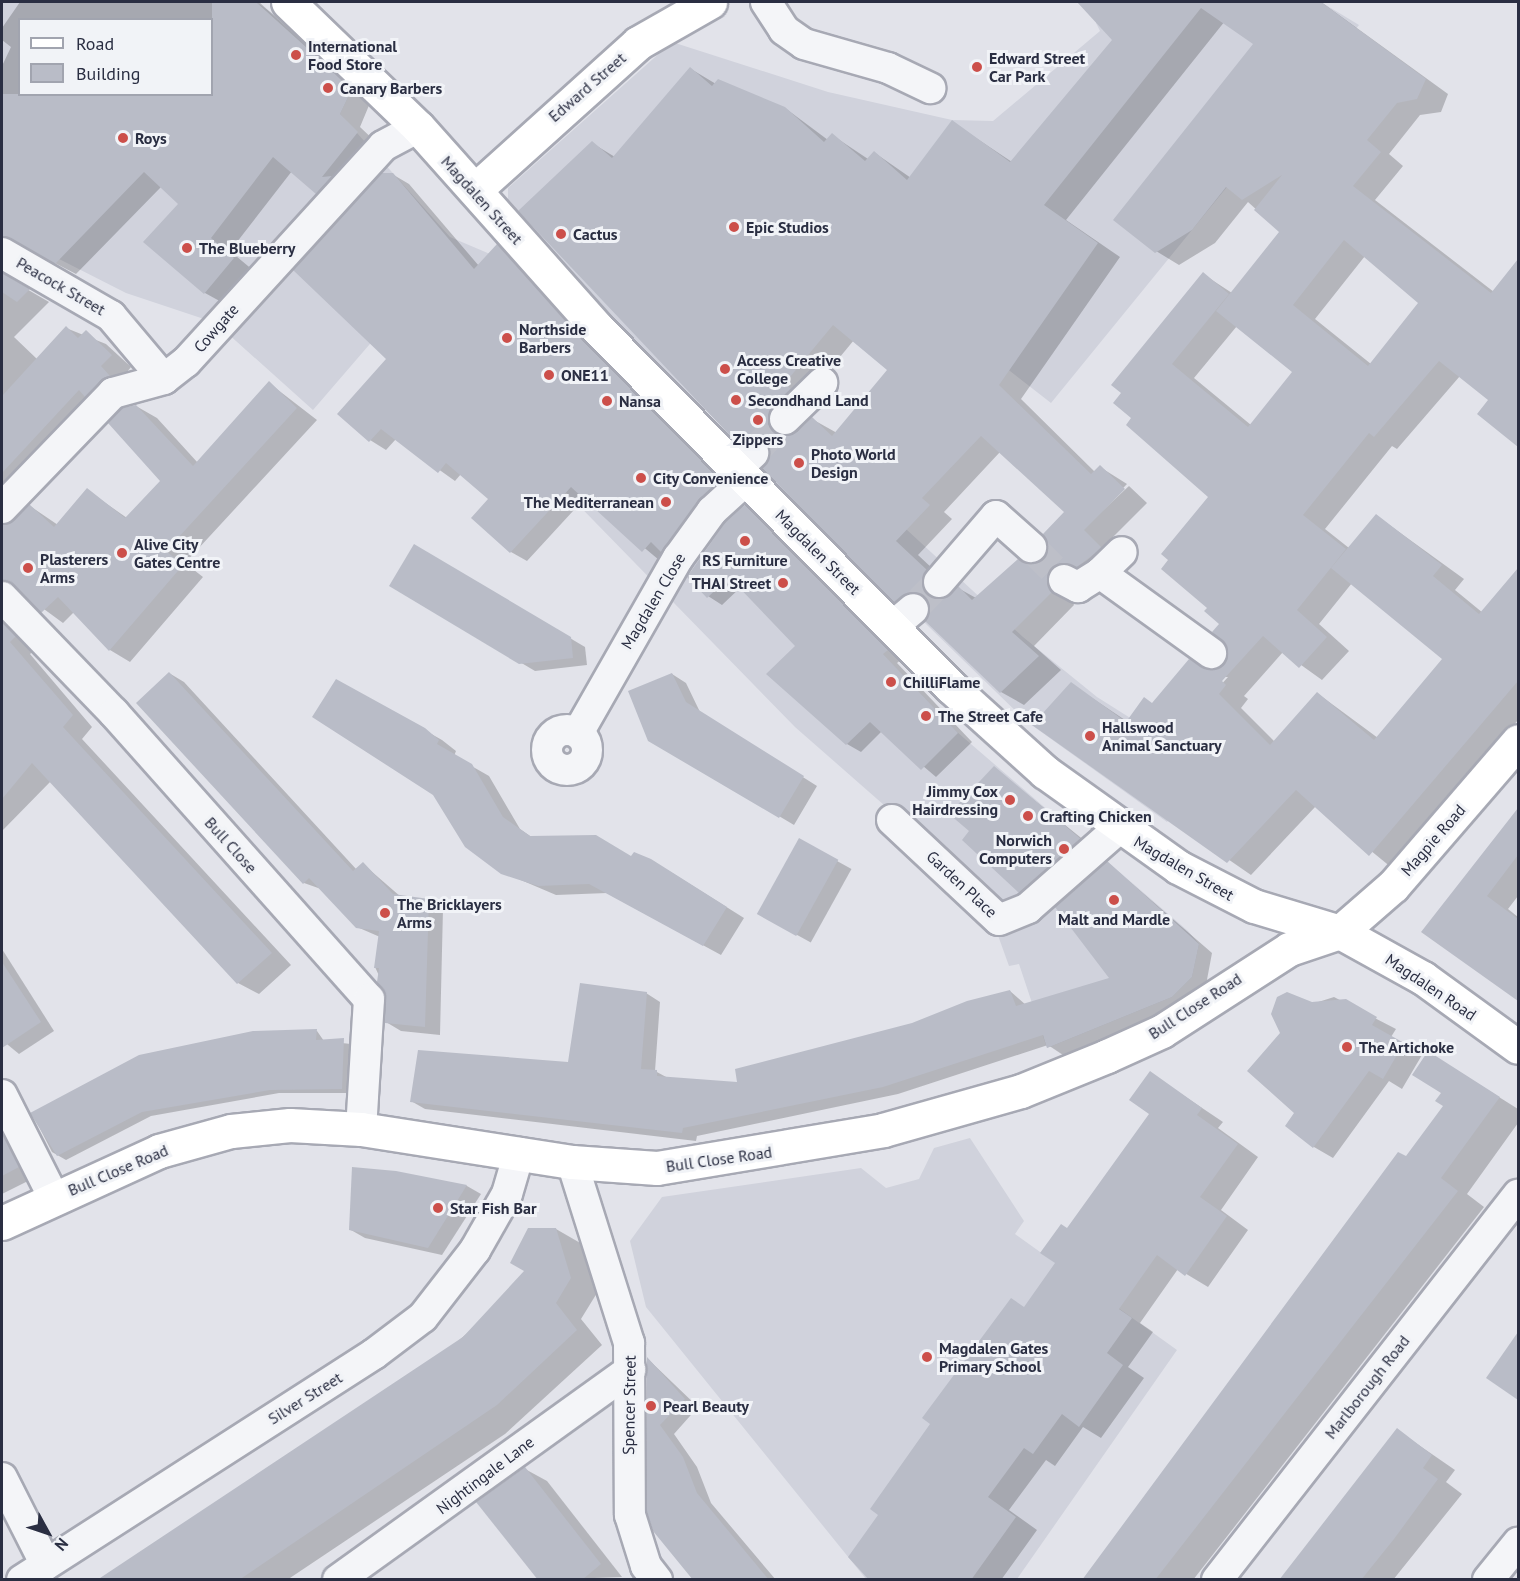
<!DOCTYPE html>
<html>
<head>
<meta charset="utf-8">
<style>
	body { margin:0 }
	#map { position:relative; width:1520px; height:1581px; overflow:hidden; background:#e2e3ea; font-family:"PT Sans",sans-serif }
	div>[style] { position:absolute }
	[style*='--x'] { left:calc(var(--x)*1px); top:calc(var(--y)*1px); width:calc(var(--w)*1px); rotate:calc(var(--a)*1deg) }
	.built>* { inset:0; background:#d0d2dc }
	.shadow>* { inset:0; background:#0003; transform-origin:0 0 }
	.building>* { inset:0; background:#b9bcc7; transform-origin:0 0 }
	.street-tunnel>* { height:30px; margin-top:-15px; transform-origin:0; background:repeating-linear-gradient(90deg,#bdbfc8 0 30px,transparent 0 45px) }
	.roads { filter:drop-shadow(2px 0 #a7a9b4) drop-shadow(-2px 0 #a7a9b4) drop-shadow(0 2px #a7a9b4) drop-shadow(0 -2px #a7a9b4) }
	.street>* { height:30px; margin:-15px; padding:0 15px; transform-origin:15px; border-radius:15px; background:#f4f5f8 }
	.street>.ring { margin:-15px; padding:0; box-sizing:content-box; background:none; border:30px solid #f4f5f8; border-radius:50% }
	.secondary>* { height:33px; margin:-16.5px; padding:0 16.5px; transform-origin:16.5px; border-radius:16.5px; background:#fff }
	.primary>* { height:33px; margin:-16.5px; padding:0 16.5px; transform-origin:16.5px; border-radius:16.5px; background:#fff }
	.dots>* { width:16px; height:16px; translate:-50% -50%; box-sizing:border-box; border:3px solid #f1f3f7; border-radius:50% }
	span { translate:-50% -50%; white-space:nowrap; text-align:center; line-height:1.15; -webkit-text-stroke:6px #f1f3f7; paint-order:stroke }
	.poi-label { font-size:16px; color:#2a2e42; font-weight:700 }
	.left { translate:0 -50%; text-align:left }
	.right { translate:-100% -50%; text-align:right }
	.street-label { font-size:16px; color:#2a2e42 }
	.frame { position:absolute; inset:0; border:3px solid #2a2e42; pointer-events:none }
	.legend { position:absolute; left:18px; top:18px; width:195px; height:78px; box-sizing:border-box; background:#f1f3f7; border:2px solid #a1a4af; margin:0; padding:8px 10px; list-style:none; font-size:18px; color:#2a2e42 }
	.legend li { display:flex; align-items:center; gap:12px; height:30px }
	.legend b { width:30px; border:2px solid #a1a4af }
	.north { position:absolute; left:18px; top:1503px; width:60px; height:60px; -webkit-text-stroke:4px #f1f3f7; paint-order:stroke; rotate:130deg; font-size:16px; font-weight:700; line-height:24px; text-align:center; color:#2a2e42 }
	.north::after { content:''; display:block; margin:auto; width:21px; height:27px; background:#2a2e42; clip-path:polygon(50% 0,100% 100%,50% 72%,0 100%) }
</style>
</head>
<body>
<div id="map">
	<div class="built">
		<i style="clip-path:polygon(evenodd,2px 2px,256px 2px,275px 15px,348px 83px,351px 91px,340px 114px,450px 237px,490px 254px,632px 391px,957px 732px,1188px 931px,1199px 944px,1192px 977px,1172px 997px,1047px 1048px,1019px 964px,1009px 966px,982px 891px,795px 727px,394px 316px,313px 410px,216px 323px,126px 293px,2px 230px,2px 2px,20px 20px,212px 20px,212px 94px,20px 94px,20px 20px)"></i>
		<i style="clip-path:polygon(1111px 2px,1321px 2px,1359px 25px,1051px 403px,852px 248px,737px 373px,1023px 637px,1097px 697px,1208px 767px,1167px 822px,1026px 721px,562px 271px,508px 207px,508px 188px,672px 42px,828px 92px,952px 120px,993px 121px,1100px 31px,1096px 23px)"></i>
		<i style="clip-path:polygon(970px 1138px,1024px 1221px,1015px 1234px,1177px 1350px,1017px 1579px,866px 1579px,646px 1307px,630px 1241px,662px 1197px,861px 1168px,886px 1188px,919px 1179px,934px 1148px)"></i>
	</div>
	<div class="shadow">
		<i style="clip-path:polygon(evenodd,20px 2px,259px 2px,370px 103px,360px 127px,378px 144px,337px 205px,292px 171px,230px 251px,254px 271px,225px 304px,205px 293px,180px 204px,161px 187px,76px 274px,24px 247px,13px 250px,5px 265px,13px 281px,49px 302px,14px 337px,37px 359px,66px 328px,106px 344px,131px 367px,9px 523px,30px 506px,58px 525px,87px 490px,127px 518px,162px 481px,136px 406px,157px 418px,198px 463px,269px 383px,317px 420px,185px 563px,203px 577px,130px 662px,110px 650px,74px 612px,63px 623px,22px 593px,11px 595px,36px 649px,30px 654px,92px 727px,82px 739px,291px 965px,259px 994px,238px 983px,51px 781px,2px 831px,2px 66px,11px 47px,2px 40px,2px 28px,20px 2px,20px 20px,212px 20px,212px 94px,20px 94px,20px 20px)"></i>
		<i style="clip-path:polygon(evenodd,1079px 2px,1321px 2px,1448px 94px,1441px 112px,1420px 115px,1389px 154px,1403px 166px,1375px 200px,1494px 292px,1506px 277px,1518px 284px,1518px 399px,1498px 382px,1460px 376px,1397px 449px,1392px 446px,1325px 529px,1349px 548px,1377px 516px,1464px 579px,1455px 590px,1483px 613px,1518px 570px,1518px 720px,1392px 868px,1316px 806px,1251px 875px,1034px 725px,1071px 684px,1128px 722px,1230px 656px,1221px 624px,1209px 608px,1211px 497px,1128px 425px,1203px 274px,1232px 293px,1281px 232px,1248px 202px,1215px 243px,1179px 265px,1156px 251px,1255px 44px,1225px 21px,1066px 220px,1120px 257px,1021px 399px,1095px 472px,1100px 467px,1127px 484px,1084px 528px,1129px 486px,1147px 503px,1106px 544px,1123px 561px,1069px 594px,1074px 605px,1034px 646px,1061px 670px,1024px 705px,1001px 692px,932px 606px,918px 615px,895px 601px,769px 451px,762px 456px,739px 443px,592px 143px,615px 157px,691px 69px,716px 84px,785px 108px,828px 140px,832px 135px,868px 159px,875px 153px,911px 178px,952px 122px,1012px 162px,1114px 40px,1079px 2px,1365px 256px,1420px 303px,1371px 364px,1315px 319px,1365px 256px,1079px 2px,1237px 326px,1294px 372px,1251px 425px,1194px 378px,1237px 326px,1079px 2px,854px 340px,889px 369px,837px 433px,812px 419px,792px 435px,807px 397px,854px 340px,1079px 2px,1000px 452px,1066px 512px,1045px 560px,976px 598px,958px 588px,944px 593px,949px 584px,918px 555px,952px 519px,944px 512px,1000px 452px,1079px 2px,1352px 583px,1444px 659px,1378px 738px,1317px 693px,1275px 742px,1241px 708px,1248px 699px,1244px 696px,1283px 652px,1322px 680px,1349px 651px,1319px 624px,1352px 583px,1079px 2px,1224px 677px,1228px 677px,1218px 688px,1224px 677px)"></i>
		<i style="clip-path:polygon(392px 174px,409px 184px,479px 266px,497px 246px,513px 255px,736px 490px,659px 560px,585px 498px,527px 561px,511px 552px,490px 498px,461px 474px,455px 481px,396px 439px,386px 450px,370px 440px,388px 359px)"></i>
		<i style="clip-path:polygon(745px 506px,902px 659px,897px 663px,972px 742px,936px 777px,882px 731px,861px 752px,847px 744px,768px 674px,797px 646px,741px 587px,722px 605px,708px 596px)"></i>
		<i style="clip-path:polygon(415px 546px,585px 647px,587px 665px,535px 671px,391px 585px)"></i>
		<i style="clip-path:polygon(169px 673px,184px 682px,357px 870px,363px 864px,401px 897px,443px 909px,440px 1035px,401px 1031px,386px 1022px,387px 993px,375px 967px,380px 937px,357px 927px,321px 889px,304px 883px)"></i>
		<i style="clip-path:polygon(672px 674px,686px 683px,700px 712px,817px 786px,794px 825px,650px 740px)"></i>
		<i style="clip-path:polygon(337px 681px,442px 740px,456px 751px,454px 756px,489px 776px,520px 829px,533px 838px,669px 871px,744px 918px,721px 955px,607px 893px,556px 895px,502px 872px)"></i>
		<i style="clip-path:polygon(994px 768px,1095px 849px,1036px 901px,1020px 892px,971px 831px)"></i>
		<i style="clip-path:polygon(1518px 814px,1518px 896px,1508px 909px,1518px 917px,1518px 999px,1424px 931px)"></i>
		<i style="left:799px;top:840px;width:60px;height:84px;rotate:29deg"></i>
		<i style="clip-path:polygon(1108px 863px,1212px 953px,1206px 985px,1187px 1004px,1063px 1055px,1048px 1045px,898px 1094px,697px 1136px,696px 1141px,425px 1109px,411px 1101px,570px 1063px,646px 993px,660px 1002px,655px 1071px,668px 1078px,739px 1083px,1010px 991px,1026px 1005px,1111px 978px)"></i>
		<i style="clip-path:polygon(2px 949px,54px 1031px,19px 1054px,2px 1040px)"></i>
		<i style="clip-path:polygon(1288px 994px,1312px 1004px,1334px 997px,1396px 1029px,1391px 1037px,1422px 1055px,1402px 1089px,1389px 1081px,1333px 1158px,1314px 1147px,1296px 1113px,1282px 1033px,1272px 1014px)"></i>
		<i style="clip-path:polygon(317px 1031px,324px 1041px,351px 1044px,350px 1093px,279px 1093px,151px 1116px,66px 1160px,52px 1152px,32px 1113px,253px 1033px)"></i>
		<i style="clip-path:polygon(1429px 1053px,1518px 1109px,1518px 1123px,1467px 1194px,1484px 1207px,1193px 1580px,1083px 1580px,1446px 1106px)"></i>
		<i style="clip-path:polygon(1150px 1073px,1223px 1122px,1218px 1128px,1258px 1157px,1221px 1210px,1248px 1230px,1208px 1287px,1178px 1269px,1140px 1323px,1153px 1332px,1128px 1367px,1144px 1378px,1101px 1438px,1083px 1427px,1055px 1466px,1046px 1460px,1009px 1510px,1037px 1530px,1001px 1580px,872px 1580px,1057px 1263px,1068px 1230px,1151px 1114px)"></i>
		<i style="clip-path:polygon(2px 1123px,36px 1177px,2px 1194px)"></i>
		<i style="clip-path:polygon(353px 1168px,467px 1186px,481px 1194px,442px 1255px,365px 1238px,351px 1230px)"></i>
		<i style="clip-path:polygon(556px 1229px,582px 1244px,597px 1293px,581px 1319px,602px 1345px,505px 1434px,287px 1580px,100px 1580px,435px 1361px,502px 1303px)"></i>
		<i style="clip-path:polygon(1516px 1338px,1518px 1340px,1518px 1397px,1488px 1378px)"></i>
		<i style="clip-path:polygon(649px 1360px,698px 1407px,674px 1434px,697px 1467px,711px 1503px,776px 1580px,696px 1580px,655px 1530px)"></i>
		<i style="clip-path:polygon(1397px 1430px,1455px 1470px,1446px 1482px,1462px 1494px,1393px 1580px,1281px 1580px)"></i>
		<i style="clip-path:polygon(525px 1469px,547px 1481px,622px 1577px,540px 1580px)"></i>
	</div>
	<div class="building">
		<i style="clip-path:polygon(212px 2px,256px 2px,347px 84px,351px 91px,340px 114px,358px 132px,322px 177px,332px 176px,316px 194px,273px 157px,211px 238px,234px 258px,204px 294px,143px 242px,178px 204px,144px 172px,55px 264px,2px 236px,2px 94px,212px 94px)"></i>
		<i style="clip-path:polygon(evenodd,1077px 2px,1321px 2px,1426px 79px,1417px 99px,1397px 103px,1367px 140px,1381px 152px,1353px 186px,1491px 293px,1518px 259px,1518px 447px,1477px 414px,1488px 400px,1439px 361px,1374px 437px,1369px 433px,1303px 515px,1346px 549px,1297px 610px,1327px 637px,1299px 668px,1263px 636px,1222px 681px,1226px 685px,1219px 694px,1270px 745px,1317px 692px,1374px 740px,1442px 659px,1331px 568px,1376px 514px,1442px 565px,1433px 576px,1479px 614px,1518px 568px,1518px 681px,1369px 856px,1296px 790px,1227px 863px,1032px 725px,1071px 682px,1126px 722px,1144px 697px,1152px 703px,1189px 659px,1210px 670px,1228px 655px,1226px 645px,1212px 632px,1219px 624px,1204px 611px,1207px 608px,1161px 569px,1168px 560px,1161px 554px,1208px 497px,1126px 425px,1131px 418px,1113px 403px,1121px 393px,1111px 385px,1203px 272px,1229px 294px,1172px 364px,1248px 427px,1292px 372px,1216px 311px,1279px 232px,1254px 210px,1282px 175px,1242px 200px,1226px 187px,1192px 230px,1155px 253px,1113px 220px,1253px 44px,1201px 8px,1044px 205px,1098px 243px,999px 385px,1091px 474px,1100px 465px,1125px 489px,1084px 530px,1102px 548px,1077px 567px,1054px 566px,1047px 580px,1052px 592px,1012px 632px,1039px 656px,1000px 693px,925px 621px,930px 606px,926px 597px,910px 592px,894px 603px,762px 468px,770px 457px,765px 441px,750px 436px,738px 444px,518px 211px,592px 141px,612px 158px,690px 67px,712px 86px,718px 79px,785px 107px,824px 142px,832px 133px,865px 161px,874px 151px,907px 180px,952px 120px,1010px 162px,1112px 40px,1077px 2px,1344px 240px,1418px 303px,1368px 366px,1293px 305px,1344px 240px,1077px 2px,833px 325px,887px 370px,832px 436px,812px 417px,797px 432px,780px 435px,768px 424px,769px 414px,791px 389px,785px 383px,833px 325px,1077px 2px,981px 436px,1064px 512px,1043px 534px,1048px 550px,1043px 559px,1028px 564px,1018px 559px,972px 600px,958px 586px,935px 599px,923px 587px,927px 570px,896px 541px,930px 505px,922px 498px,981px 436px)"></i>
		<i style="clip-path:polygon(381px 173px,393px 173px,474px 269px,497px 244px,721px 480px,661px 552px,651px 542px,642px 552px,571px 487px,510px 553px,471px 518px,488px 499px,446px 463px,438px 473px,381px 429px,369px 442px,337px 414px,386px 359px,293px 270px)"></i>
		<i style="clip-path:polygon(2px 273px,30px 289px,17px 302px,2px 292px)"></i>
		<i style="clip-path:polygon(66px 326px,78px 338px,86px 330px,112px 355px,101px 366px,110px 376px,85px 397px,79px 390px,2px 473px,2px 396px)"></i>
		<i style="clip-path:polygon(269px 381px,297px 408px,166px 551px,183px 565px,109px 651px,58px 597px,41px 613px,14px 585px,2px 580px,2px 525px,29px 504px,54px 527px,87px 488px,125px 518px,160px 481px,108px 423px,122px 408px,136px 405px,193px 466px)"></i>
		<i style="clip-path:polygon(745px 505px,888px 650px,883px 654px,958px 733px,921px 770px,870px 722px,846px 745px,766px 674px,795px 646px,729px 577px,707px 598px,687px 577px,725px 523px)"></i>
		<i style="clip-path:polygon(414px 544px,571px 637px,573px 658px,519px 664px,389px 586px)"></i>
		<i style="clip-path:polygon(2px 621px,16px 636px,10px 642px,73px 715px,63px 727px,272px 953px,237px 984px,32px 763px,2px 799px)"></i>
		<i style="clip-path:polygon(169px 672px,353px 871px,363px 862px,393px 894px,429px 899px,425px 1027px,385px 1023px,385px 994px,377px 982px,379px 968px,374px 968px,379px 931px,356px 928px,309px 878px,303px 884px,136px 703px)"></i>
		<i style="clip-path:polygon(672px 673px,686px 702px,804px 776px,779px 818px,648px 741px,628px 691px)"></i>
		<i style="clip-path:polygon(336px 679px,425px 728px,439px 740px,437px 744px,472px 764px,503px 817px,530px 836px,596px 835px,631px 856px,634px 852px,651px 859px,727px 907px,703px 946px,589px 884px,538px 886px,501px 874px,465px 847px,433px 795px,312px 717px)"></i>
		<i style="clip-path:polygon(994px 766px,1081px 839px,1019px 893px,962px 840px,969px 831px,949px 814px)"></i>
		<i style="clip-path:polygon(1518px 808px,1518px 855px,1487px 896px,1518px 919px,1518px 1001px,1421px 932px)"></i>
		<i style="left:799px;top:838px;width:45px;height:87px;rotate:29deg"></i>
		<i style="clip-path:polygon(1107px 861px,1199px 944px,1192px 977px,1172px 997px,1047px 1048px,1043px 1035px,883px 1087px,683px 1128px,682px 1133px,410px 1102px,418px 1050px,568px 1062px,580px 983px,647px 992px,641px 1069px,657px 1070px,657px 1076px,737px 1082px,735px 1069px,912px 1023px,967px 1001px,1010px 990px,1016px 1006px,1109px 978px,1055px 907px)"></i>
		<i style="clip-path:polygon(2px 962px,41px 1022px,2px 1048px)"></i>
		<i style="clip-path:polygon(1287px 992px,1312px 1002px,1346px 999px,1377px 1017px,1372px 1025px,1404px 1043px,1383px 1079px,1369px 1071px,1313px 1148px,1285px 1126px,1294px 1113px,1247px 1071px,1280px 1033px,1271px 1014px,1277px 997px)"></i>
		<i style="clip-path:polygon(317px 1029px,316px 1040px,344px 1038px,342px 1089px,270px 1090px,142px 1112px,57px 1156px,30px 1113px,139px 1055px,253px 1031px)"></i>
		<i style="clip-path:polygon(1428px 1051px,1500px 1097px,1441px 1178px,1458px 1191px,1155px 1580px,1082px 1580px,1398px 1152px,1406px 1156px,1443px 1106px,1435px 1101px,1441px 1093px,1412px 1075px)"></i>
		<i style="clip-path:polygon(1150px 1071px,1202px 1108px,1197px 1115px,1238px 1144px,1200px 1197px,1227px 1216px,1185px 1276px,1157px 1255px,1119px 1309px,1132px 1318px,1107px 1353px,1123px 1365px,1079px 1427px,1062px 1414px,1033px 1454px,1024px 1448px,988px 1497px,1016px 1517px,971px 1580px,869px 1580px,848px 1557px,878px 1515px,870px 1509px,930px 1424px,922px 1418px,1011px 1298px,1024px 1307px,1055px 1263px,1040px 1253px,1061px 1224px,1067px 1228px,1149px 1114px,1129px 1100px)"></i>
		<i style="clip-path:polygon(2px 1132px,19px 1167px,2px 1176px)"></i>
		<i style="clip-path:polygon(352px 1167px,396px 1171px,467px 1185px,428px 1248px,349px 1230px)"></i>
		<i style="clip-path:polygon(528px 1228px,556px 1228px,571px 1278px,556px 1303px,577px 1330px,497px 1405px,239px 1580px,97px 1580px,463px 1337px,524px 1271px,510px 1263px)"></i>
		<i style="clip-path:polygon(1518px 1332px,1518px 1400px,1486px 1378px)"></i>
		<i style="clip-path:polygon(647px 1357px,685px 1399px,660px 1425px,683px 1457px,697px 1493px,769px 1580px,693px 1580px,653px 1531px,647px 1512px)"></i>
		<i style="clip-path:polygon(1397px 1428px,1432px 1455px,1423px 1468px,1438px 1479px,1394px 1539px,1361px 1580px,1279px 1580px)"></i>
		<i style="clip-path:polygon(525px 1467px,601px 1564px,582px 1580px,538px 1580px,476px 1502px)"></i>
	</div>
	<div class="street-tunnel">
		<i style="--x:753;--y:453;--w:47;--a:-46.7"></i>
		<i style="--x:1031;--y:547;--w:47;--a:45"></i>
		<i style="--x:913;--y:609;--w:37;--a:-46"></i>
	</div>
	<div class="roads">
		<div class="street">
			<i style="--x:766;--y:2;--w:33;--a:57"></i>
			<i style="--x:784;--y:30;--w:24;--a:35"></i>
			<i style="--x:804;--y:44;--w:87;--a:15.9"></i>
			<i style="--x:888;--y:68;--w:47;--a:25.5"></i>
			<i style="--x:2;--y:253;--w:126;--a:30"></i>
			<i style="--x:111;--y:316;--w:82;--a:49.9"></i>
			<i style="--x:785;--y:419;--w:52;--a:-44.2"></i>
			<i style="--x:735;--y:470;--w:25;--a:-43"></i>
			<i style="--x:2;--y:508;--w:160;--a:-46"></i>
			<i style="--x:113;--y:393;--w:53;--a:-15.4"></i>
			<i style="--x:164;--y:379;--w:28;--a:-38"></i>
			<i style="--x:186;--y:362;--w:292;--a:-47.6"></i>
			<i style="--x:383;--y:146;--w:40;--a:-28"></i>
			<i style="--x:1100;--y:573;--w:30;--a:-44"></i>
			<i style="--x:1064;--y:580;--w:16;--a:27"></i>
			<i style="--x:1078;--y:587;--w:26;--a:-32"></i>
			<i style="--x:1100;--y:573;--w:137;--a:35.8"></i>
			<i style="--x:939;--y:582;--w:87;--a:-49.2"></i>
			<i style="--x:996;--y:516;--w:47;--a:41.5"></i>
			<i style="--x:2;--y:597;--w:161;--a:46"></i>
			<i style="--x:114;--y:713;--w:383;--a:48.3"></i>
			<i style="--x:369;--y:999;--w:130;--a:93.5"></i>
			<i style="--x:893;--y:626;--w:26;--a:-40"></i>
			<i class="ring" style="left:547px;top:730px;width:10px;height:10px"></i>
			<i style="--x:578;--y:733;--w:202;--a:-60.3"></i>
			<i style="--x:678;--y:558;--w:58;--a:-54.1"></i>
			<i style="--x:712;--y:511;--w:45;--a:-42.3"></i>
			<i style="--x:892;--y:820;--w:146;--a:43.1"></i>
			<i style="--x:999;--y:920;--w:31;--a:-22"></i>
			<i style="--x:1028;--y:908;--w:121;--a:-41.3"></i>
			<i style="--x:2;--y:1095;--w:115;--a:63.2"></i>
			<i style="--x:572;--y:1162;--w:190;--a:72.5"></i>
			<i style="--x:629;--y:1343;--w:172;--a:89.7"></i>
			<i style="--x:630;--y:1515;--w:53;--a:72.6"></i>
			<i style="--x:646;--y:1566;--w:18;--a:52"></i>
			<i style="--x:2;--y:1478;--w:97;--a:63.2"></i>
			<i style="--x:22;--y:1580;--w:418;--a:-32.7"></i>
			<i style="--x:374;--y:1354;--w:61;--a:-37.1"></i>
			<i style="--x:423;--y:1317;--w:85;--a:-52.2"></i>
			<i style="--x:475;--y:1250;--w:64;--a:-60.3"></i>
			<i style="--x:507;--y:1194;--w:43;--a:-73.7"></i>
			<i style="--x:338;--y:1580;--w:360;--a:-35.7"></i>
			<i style="--x:1217;--y:1580;--w:489;--a:-52"></i>
			<i style="--x:1488;--y:1580;--w:48;--a:-51"></i>
		</div>
		<div class="secondary">
			<i style="--x:288;--y:2;--w:180;--a:43.9"></i>
			<i style="--x:418;--y:127;--w:269;--a:48.3"></i>
			<i style="--x:597;--y:328;--w:504;--a:45.4"></i>
			<i style="--x:951;--y:687;--w:127;--a:42.1"></i>
			<i style="--x:1045;--y:772;--w:163;--a:35.5"></i>
			<i style="--x:1178;--y:867;--w:85;--a:27.2"></i>
			<i style="--x:1254;--y:906;--w:90;--a:16.8"></i>
			<i style="--x:1340;--y:932;--w:70;--a:-41"></i>
			<i style="--x:1393;--y:886;--w:191;--a:-49.2"></i>
			<i style="--x:476;--y:189;--w:218;--a:-42"></i>
			<i style="--x:638;--y:43;--w:83;--a:-29.7"></i>
		</div>
		<div class="primary">
			<i style="--x:2;--y:1223;--w:173;--a:-24.6"></i>
			<i style="--x:159;--y:1151;--w:75;--a:-15.5"></i>
			<i style="--x:231;--y:1131;--w:59;--a:-5.8"></i>
			<i style="--x:290;--y:1125;--w:71;--a:3.2"></i>
			<i style="--x:361;--y:1129;--w:214;--a:8.9"></i>
			<i style="--x:572;--y:1162;--w:85;--a:4"></i>
			<i style="--x:657;--y:1168;--w:229;--a:-9.5"></i>
			<i style="--x:883;--y:1130;--w:143;--a:-15.8"></i>
			<i style="--x:1021;--y:1091;--w:93;--a:-22.1"></i>
			<i style="--x:1107;--y:1056;--w:60;--a:-24.4"></i>
			<i style="--x:1162;--y:1031;--w:151;--a:-32.8"></i>
			<i style="--x:1289;--y:949;--w:54;--a:-18.4"></i>
			<i style="--x:1340;--y:932;--w:95;--a:29"></i>
			<i style="--x:1423;--y:978;--w:117;--a:36"></i>
		</div>
	</div>
	<div class="dots">
		<i style="left:296px;top:55px;background:#cc4f4a"></i>
		<i style="left:977px;top:67px;background:#cc4f4a"></i>
		<i style="left:328px;top:88px;background:#cc4f4a"></i>
		<i style="left:123px;top:138px;background:#cc4f4a"></i>
		<i style="left:734px;top:227px;background:#cc4f4a"></i>
		<i style="left:561px;top:234px;background:#cc4f4a"></i>
		<i style="left:187px;top:248px;background:#cc4f4a"></i>
		<i style="left:507px;top:338px;background:#cc4f4a"></i>
		<i style="left:725px;top:369px;background:#cc4f4a"></i>
		<i style="left:549px;top:375px;background:#cc4f4a"></i>
		<i style="left:736px;top:400px;background:#cc4f4a"></i>
		<i style="left:607px;top:401px;background:#cc4f4a"></i>
		<i style="left:758px;top:420px;background:#cc4f4a"></i>
		<i style="left:799px;top:463px;background:#cc4f4a"></i>
		<i style="left:641px;top:478px;background:#cc4f4a"></i>
		<i style="left:666px;top:502px;background:#cc4f4a"></i>
		<i style="left:745px;top:541px;background:#cc4f4a"></i>
		<i style="left:122px;top:553px;background:#cc4f4a"></i>
		<i style="left:28px;top:568px;background:#cc4f4a"></i>
		<i style="left:783px;top:583px;background:#cc4f4a"></i>
		<i style="left:891px;top:682px;background:#cc4f4a"></i>
		<i style="left:926px;top:716px;background:#cc4f4a"></i>
		<i style="left:1090px;top:736px;background:#cc4f4a"></i>
		<i style="left:1010px;top:800px;background:#cc4f4a"></i>
		<i style="left:1028px;top:816px;background:#cc4f4a"></i>
		<i style="left:1064px;top:849px;background:#cc4f4a"></i>
		<i style="left:1114px;top:900px;background:#cc4f4a"></i>
		<i style="left:385px;top:913px;background:#cc4f4a"></i>
		<i style="left:1347px;top:1047px;background:#cc4f4a"></i>
		<i style="left:438px;top:1208px;background:#cc4f4a"></i>
		<i style="left:927px;top:1357px;background:#cc4f4a"></i>
		<i style="left:651px;top:1406px;background:#cc4f4a"></i>
	</div>
	<div class="poi-label">
		<span class="left" style="left:308px;top:55px">International<br>Food Store</span>
		<span class="left" style="left:989px;top:67px">Edward Street<br>Car Park</span>
		<span class="left" style="left:340px;top:88px">Canary Barbers</span>
		<span class="left" style="left:135px;top:138px">Roys</span>
		<span class="left" style="left:746px;top:227px">Epic Studios</span>
		<span class="left" style="left:573px;top:234px">Cactus</span>
		<span class="left" style="left:199px;top:248px">The Blueberry</span>
		<span class="left" style="left:519px;top:338px">Northside<br>Barbers</span>
		<span class="left" style="left:737px;top:369px">Access Creative<br>College</span>
		<span class="left" style="left:561px;top:375px">ONE11</span>
		<span class="left" style="left:748px;top:400px">Secondhand Land</span>
		<span class="left" style="left:619px;top:401px">Nansa</span>
		<span style="left:758px;top:439px">Zippers</span>
		<span class="left" style="left:811px;top:463px">Photo World<br>Design</span>
		<span class="left" style="left:653px;top:478px">City Convenience</span>
		<span class="right" style="left:654px;top:502px">The Mediterranean</span>
		<span class="left" style="left:134px;top:553px">Alive City<br>Gates Centre</span>
		<span class="left" style="left:40px;top:568px">Plasterers<br>Arms</span>
		<span style="left:745px;top:560px">RS Furniture</span>
		<span class="right" style="left:771px;top:583px">THAI Street</span>
		<span class="left" style="left:903px;top:682px">ChilliFlame</span>
		<span class="left" style="left:938px;top:716px">The Street Cafe</span>
		<span class="left" style="left:1102px;top:736px">Hallswood<br>Animal Sanctuary</span>
		<span class="right" style="left:998px;top:800px">Jimmy Cox<br>Hairdressing</span>
		<span class="left" style="left:1040px;top:816px">Crafting Chicken</span>
		<span class="right" style="left:1052px;top:849px">Norwich<br>Computers</span>
		<span class="left" style="left:397px;top:913px">The Bricklayers<br>Arms</span>
		<span style="left:1114px;top:919px">Malt and Mardle</span>
		<span class="left" style="left:1359px;top:1047px">The Artichoke</span>
		<span class="left" style="left:450px;top:1208px">Star Fish Bar</span>
		<span class="left" style="left:939px;top:1357px">Magdalen Gates<br>Primary School</span>
		<span class="left" style="left:663px;top:1406px">Pearl Beauty</span>
	</div>
	<div class="street-label">
		<span style="left:587px;top:87px;rotate:-41deg">Edward Street</span>
		<span style="left:482px;top:200px;rotate:48deg">Magdalen Street</span>
		<span style="left:61px;top:286px;rotate:30deg">Peacock Street</span>
		<span style="left:216px;top:328px;rotate:-49deg">Cowgate</span>
		<span style="left:818px;top:552px;rotate:45deg">Magdalen Street</span>
		<span style="left:653px;top:601px;rotate:-59deg">Magdalen Close</span>
		<span style="left:1433px;top:840px;rotate:-49deg">Magpie Road</span>
		<span style="left:231px;top:845px;rotate:48deg">Bull Close</span>
		<span style="left:1184px;top:868px;rotate:30deg">Magdalen Street</span>
		<span style="left:962px;top:884px;rotate:43deg">Garden Place</span>
		<span style="left:1431px;top:987px;rotate:34deg">Magdalen Road</span>
		<span style="left:1195px;top:1006px;rotate:-33deg">Bull Close Road</span>
		<span style="left:719px;top:1159px;rotate:-8deg">Bull Close Road</span>
		<span style="left:118px;top:1170px;rotate:-23deg">Bull Close Road</span>
		<span style="left:1367px;top:1387px;rotate:-52deg">Marlborough Road</span>
		<span style="left:305px;top:1398px;rotate:-32deg">Silver Street</span>
		<span style="left:629px;top:1405px;rotate:-89deg">Spencer Street</span>
		<span style="left:485px;top:1475px;rotate:-37deg">Nightingale Lane</span>
	</div>
	<div class="frame"></div>
	<ul class="legend">
	<li><b style="height:8px;background:#fff"></b>Road</li>
	<li><b style="height:16px;background:#b9bcc7"></b>Building</li>
	</ul>
	<div class="north">N</div>
</div>
</body>
</html>
